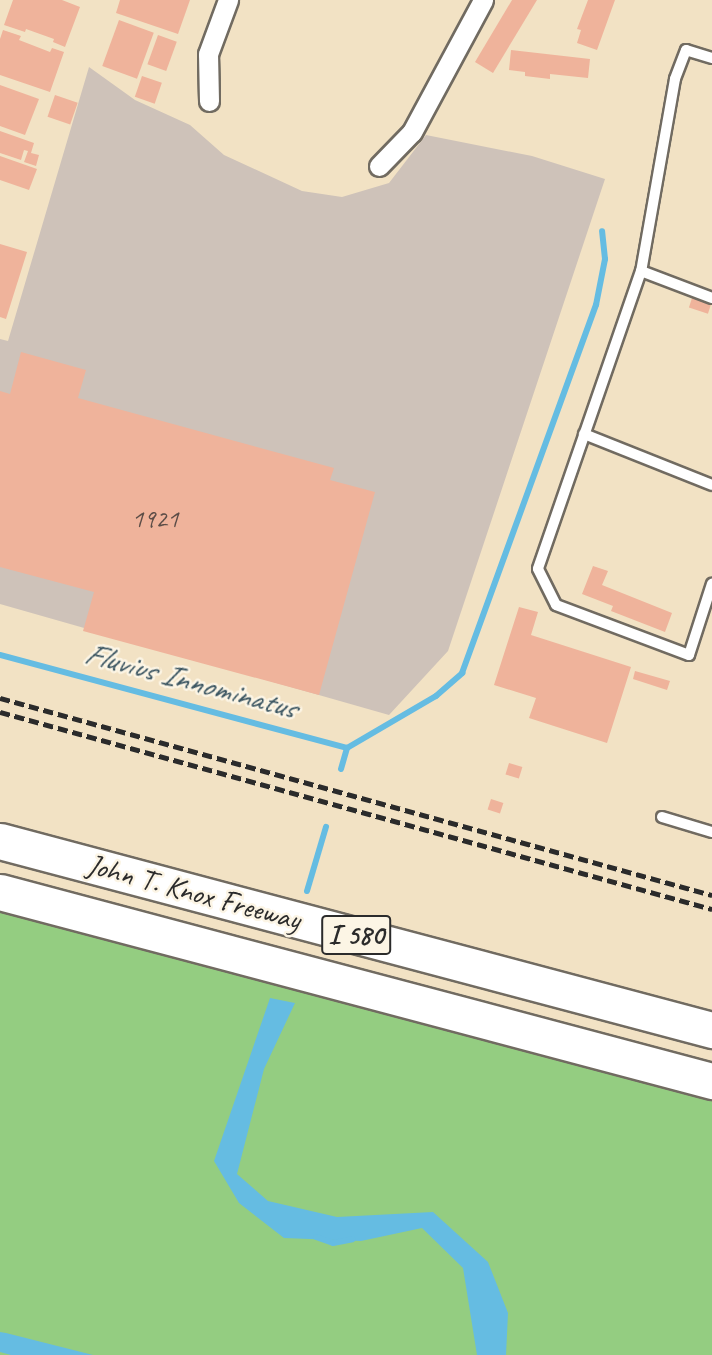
<!DOCTYPE html>
<html>
<head>
<meta charset="utf-8">
<style>
	body { margin:0 }
	#map { position:relative; width:712px; height:1355px; overflow:hidden; background:#f2e2c4; font-family:Caveat,sans-serif }
	div>[style] { position:absolute }
	[style*='--x'] { left:calc(var(--x)*1px); top:calc(var(--y)*1px); width:calc(var(--w)*1px); rotate:calc(var(--a)*1deg) }
	.industrial>* { inset:0; background:#cec2b9 }
	.green>* { inset:0; background:#94cd81 }
	.water>* { inset:0; background:#65bce2 }
	.stream>* { height:6px; margin:-3px; padding:0 3px; transform-origin:3px; border-radius:3px; background:#65bce2 }
	.building>* { inset:0; background:#efb39b; transform-origin:0 0 }
	.roads { filter:drop-shadow(2px 0 #716b61) drop-shadow(-2px 0 #716b61) drop-shadow(0 2px #716b61) drop-shadow(0 -2px #716b61) }
	.lane>* { height:10px; margin:-5px; padding:0 5px; transform-origin:5px; border-radius:5px; background:#fff }
	.street>* { height:19px; margin:-9.5px; padding:0 9.5px; transform-origin:9.5px; border-radius:9.5px; background:#fff }
	.highway>* { height:35px; margin:-17.5px; padding:0 17.5px; transform-origin:17.5px; border-radius:17.5px; background:#fff }
	.rail>* { height:5px; margin-top:-2.5px; transform-origin:0; background:repeating-linear-gradient(90deg,#2b2b2b 0 10px,transparent 0 15px) }
	span { translate:-50% -50%; white-space:nowrap; text-align:center; line-height:1.15; -webkit-text-stroke:5px #fcf5e5; paint-order:stroke }
	.number-label { font-size:26px; color:#5c4d47 }
	.number-label span { -webkit-text-stroke-width:0 }
	.shield-label span { padding:2px 5px; background:#fcf5e5; border:2px solid; border-radius:5px; -webkit-text-stroke-width:0 }
	.shield-label { font-size:28px; color:#2b2b2b; font-weight:700 }
	.street-label { font-size:30px; color:#2b2b2b }
	.water-label { font-size:32px; color:#3c5662; font-style:italic }
</style>
</head>
<body>
<div id="map">
	<div class="industrial">
		<i style="clip-path:polygon(89px 67px,135px 100px,190px 125px,224px 155px,302px 191px,342px 197px,389px 183px,426px 135px,532px 156px,605px 179px,448px 651px,389px 715px,0 604px,0 339px,8px 341px)"></i>
	</div>
	<div class="green">
		<i style="clip-path:polygon(0 892px,712px 1090px,712px 1355px,0 1355px)"></i>
	</div>
	<div class="water">
		<i style="clip-path:polygon(270px 998px,295px 1003px,264px 1069px,237px 1174px,268px 1201px,337px 1217px,433px 1212px,488px 1262px,508px 1313px,506px 1355px,477px 1355px,463px 1268px,422px 1228px,361px 1241px,284px 1238px,239px 1203px,214px 1161px)"></i>
		<i style="clip-path:polygon(0 1332px,6px 1333px,93px 1355px,11px 1355px,0 1352px)"></i>
	</div>
	<div class="stream">
		<i style="--x:0;--y:655;--w:359;--a:15"></i>
		<i style="--x:347;--y:748;--w:103;--a:-30.3"></i>
		<i style="--x:436;--y:696;--w:35;--a:-41"></i>
		<i style="--x:462;--y:673;--w:392;--a:-70"></i>
		<i style="--x:596;--y:305;--w:47;--a:-78.9"></i>
		<i style="--x:605;--y:259;--w:28;--a:-96"></i>
		<i style="--x:341;--y:769;--w:22;--a:-74"></i>
		<i style="--x:307;--y:891;--w:67;--a:-73.5"></i>
		<i style="--x:316;--y:1237;--w:18;--a:19"></i>
		<i style="--x:333;--y:1243;--w:20;--a:-11"></i>
	</div>
	<div class="building">
		<i style="clip-path:polygon(13px 0,62px 0,80px 7px,65px 47px,53px 42px,54px 39px,26px 29px,25px 32px,4px 25px)"></i>
		<i style="clip-path:polygon(120px 0,190px 0,178px 34px,116px 13px)"></i>
		<i style="clip-path:polygon(512px 0,537px 0,493px 73px,475px 62px)"></i>
		<i style="clip-path:polygon(588px 0,615px 0,597px 50px,577px 43px,581px 30px,577px 29px)"></i>
		<i style="left:119px;top:20px;width:37px;height:49px;rotate:20deg"></i>
		<i style="clip-path:polygon(3px 30px,21px 36px,19px 40px,50px 52px,52px 48px,64px 52px,50px 92px,0 75px,0 39px)"></i>
		<i style="left:158px;top:35px;width:20px;height:31px;rotate:20deg"></i>
		<i style="clip-path:polygon(511px 50px,590px 59px,588px 78px,550px 74px,550px 79px,525px 76px,525px 72px,509px 70px)"></i>
		<i style="left:142px;top:76px;width:21px;height:22px;rotate:19deg"></i>
		<i style="clip-path:polygon(0 85px,39px 99px,25px 135px,0 126px)"></i>
		<i style="left:55px;top:95px;width:24px;height:23px;rotate:19deg"></i>
		<i style="clip-path:polygon(0 131px,34px 143px,31px 153px,39px 155px,36px 166px,24px 162px,28px 151px,24px 150px,21px 160px,0 153px)"></i>
		<i style="clip-path:polygon(0 156px,37px 169px,29px 190px,0 180px)"></i>
		<i style="clip-path:polygon(0 244px,27px 252px,6px 319px,0 317px)"></i>
		<i style="left:692px;top:298px;width:20px;height:10px;rotate:18deg"></i>
		<i style="clip-path:polygon(21px 352px,86px 370px,78px 398px,334px 468px,330px 480px,375px 492px,319px 695px,83px 631px,94px 592px,0 567px,0 391px,10px 394px)"></i>
		<i style="clip-path:polygon(593px 566px,608px 571px,602px 585px,672px 613px,665px 632px,611px 611px,613px 606px,582px 594px)"></i>
		<i style="clip-path:polygon(519px 607px,538px 612px,531px 635px,631px 667px,607px 743px,529px 718px,536px 698px,494px 685px)"></i>
		<i style="clip-path:polygon(635px 671px,670px 681px,667px 690px,633px 679px)"></i>
		<i style="left:509px;top:763px;width:14px;height:12px;rotate:17deg"></i>
		<i style="left:491px;top:799px;width:13px;height:11px;rotate:18deg"></i>
	</div>
	<div class="roads">
		<div class="lane">
			<i style="--x:712;--y:58;--w:27;--a:-163"></i>
			<i style="--x:686;--y:50;--w:31;--a:111"></i>
			<i style="--x:675;--y:79;--w:195;--a:100"></i>
			<i style="--x:641;--y:271;--w:76;--a:20.8"></i>
			<i style="--x:641;--y:271;--w:315;--a:109.1"></i>
			<i style="--x:538;--y:569;--w:40;--a:63.4"></i>
			<i style="--x:556;--y:605;--w:142;--a:20.6"></i>
			<i style="--x:689;--y:655;--w:75;--a:-72.1"></i>
			<i style="--x:584;--y:434;--w:138;--a:21.7"></i>
			<i style="--x:662;--y:817;--w:52;--a:16.7"></i>
		</div>
		<div class="street">
			<i style="--x:209;--y:101;--w:47;--a:-91.2"></i>
			<i style="--x:208;--y:54;--w:58;--a:-69.7"></i>
			<i style="--x:379;--y:166;--w:47;--a:-45.9"></i>
			<i style="--x:412;--y:132;--w:150;--a:-61.7"></i>
		</div>
		<div class="highway">
			<i style="--x:0;--y:841;--w:737;--a:14.87"></i>
			<i style="--x:0;--y:892;--w:737;--a:14.87"></i>
		</div>
	</div>
	<div class="rail">
		<i style="--x:0;--y:698;--w:739;--a:15.47"></i>
		<i style="--x:0;--y:712;--w:739;--a:15.47"></i>
	</div>
	<div class="number-label">
		<span style="left:155px;top:519px">1921</span>
	</div>
	<div class="shield-label">
		<span style="left:356px;top:935px">I 580</span>
	</div>
	<div class="street-label">
		<span style="left:194px;top:892px;rotate:15deg">John T. Knox Freeway</span>
	</div>
	<div class="water-label">
		<span style="left:190px;top:681px;rotate:15deg">Fluvius Innominatus</span>
	</div>
</div>
</body>
</html>
